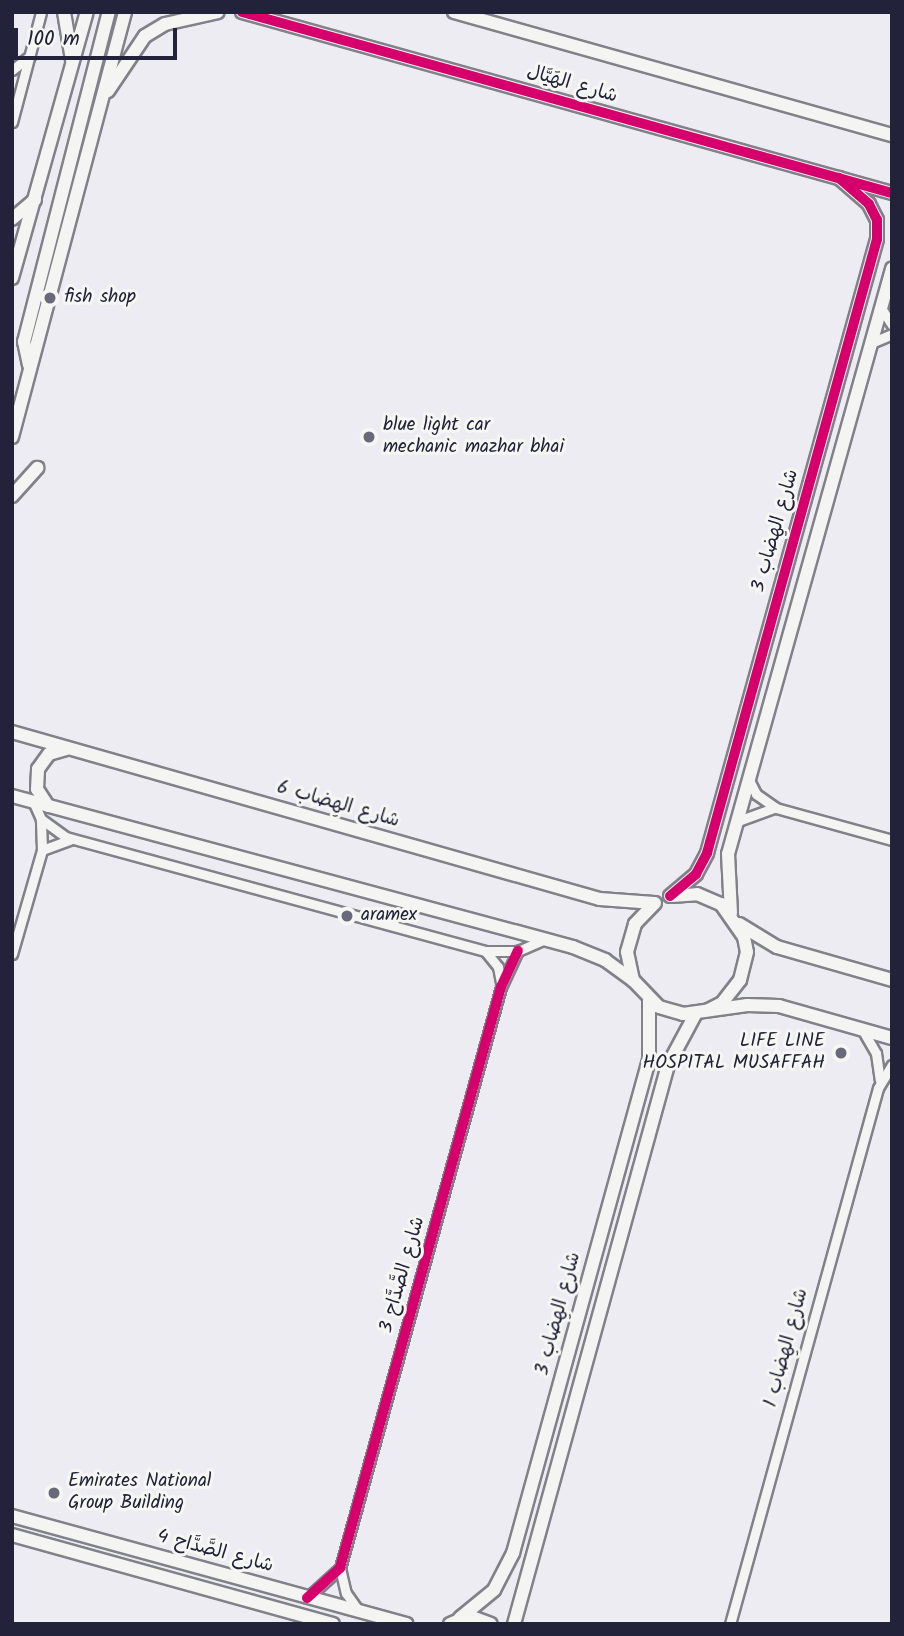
<!DOCTYPE html>
<html>
<head>
<meta charset="utf-8">
<style>
	body { margin:0 }
	#map { position:relative; width:904px; height:1636px; overflow:hidden; background:#ececf2; font-family:Kalam,"Playpen Sans Arabic",sans-serif }
	div>[style] { position:absolute }
	[style*='--x'] { left:calc(var(--x)*1px); top:calc(var(--y)*1px); width:calc(var(--w)*1px); rotate:calc(var(--a)*1deg) }
	.roads { filter:drop-shadow(2px 0 #818189) drop-shadow(-2px 0 #818189) drop-shadow(0 2px #818189) drop-shadow(0 -2px #818189) }
	.street>* { height:9px; margin:-4.5px; padding:0 4.5px; transform-origin:4.5px; border-radius:4.5px; background:#f4f4f3 }
	.secondary>* { height:12px; margin:-6px; padding:0 6px; transform-origin:6px; border-radius:6px; background:#f4f4f3 }
	.cycleway>* { height:10px; margin:-5px; padding:0 5px; transform-origin:5px; border-radius:5px; background:#d6006c }
	.dots>* { width:19px; height:19px; translate:-50% -50%; box-sizing:border-box; border:4px solid #f6f6f2; border-radius:50% }
	span { translate:-50% -50%; white-space:nowrap; text-align:center; line-height:1.15; -webkit-text-stroke:6px #f6f6f2; paint-order:stroke }
	.street-label { font-size:19px; color:#22223b }
	.poi-label { font-size:19px; color:#22223b }
	.left { translate:0 -50%; text-align:left }
	.right { translate:-100% -50%; text-align:right }
	.frame { position:absolute; inset:0; border:14px solid #22223b; pointer-events:none }
	.scale { position:absolute; left:14px; top:28px; width:163px; height:32px; box-sizing:border-box; border:4px solid #22223b; border-top:0; padding-left:9px; font-size:21px; line-height:24px; white-space:nowrap; color:#22223b; -webkit-text-stroke:5px #f6f6f2; paint-order:stroke }
</style>
</head>
<body>
<div id="map">
	<div class="roads">
		<div class="street">
			<i style="--x:12;--y:70;--w:23;--a:-38"></i>
			<i style="--x:12;--y:122;--w:114;--a:-75.2"></i>
			<i style="--x:881;--y:308;--w:20;--a:57"></i>
			<i style="--x:871;--y:343;--w:23;--a:-23"></i>
			<i style="--x:749;--y:780;--w:16;--a:63"></i>
			<i style="--x:756;--y:794;--w:24;--a:35"></i>
			<i style="--x:776;--y:808;--w:120;--a:15.4"></i>
			<i style="--x:41;--y:819;--w:31;--a:36"></i>
			<i style="--x:66;--y:837;--w:434;--a:15.2"></i>
			<i style="--x:485;--y:951;--w:33;--a:0"></i>
			<i style="--x:518;--y:951;--w:30;--a:-24"></i>
			<i style="--x:738;--y:821;--w:38;--a:-20"></i>
			<i style="--x:42;--y:850;--w:29;--a:-20"></i>
			<i style="--x:486;--y:952;--w:19;--a:51"></i>
			<i style="--x:498;--y:967;--w:15;--a:79"></i>
			<i style="--x:12;--y:954;--w:108;--a:-73.9"></i>
			<i style="--x:42;--y:850;--w:31;--a:-92"></i>
			<i style="--x:41;--y:819;--w:20;--a:-114"></i>
			<i style="--x:862;--y:1029;--w:28;--a:60"></i>
			<i style="--x:876;--y:1053;--w:27;--a:82"></i>
			<i style="--x:340;--y:1568;--w:26;--a:77"></i>
			<i style="--x:346;--y:1593;--w:21;--a:55"></i>
			<i style="--x:307;--y:1598;--w:45;--a:-42.3"></i>
			<i style="--x:340;--y:1568;--w:603;--a:-74.51"></i>
			<i style="--x:501;--y:987;--w:40;--a:-65"></i>
			<i style="--x:730;--y:1624;--w:556;--a:-74.56"></i>
			<i style="--x:878;--y:1088;--w:27;--a:-59"></i>
		</div>
		<div class="secondary">
			<i style="--x:64;--y:12;--w:49;--a:80.5"></i>
			<i style="--x:242;--y:12;--w:675;--a:15.56"></i>
			<i style="--x:454;--y:12;--w:455;--a:15.7"></i>
			<i style="--x:108;--y:91;--w:66;--a:-56.1"></i>
			<i style="--x:145;--y:36;--w:23;--a:-31"></i>
			<i style="--x:165;--y:24;--w:54;--a:-12.8"></i>
			<i style="--x:12;--y:219;--w:30;--a:-40"></i>
			<i style="--x:12;--y:278;--w:276;--a:-74.3"></i>
			<i style="--x:29;--y:365;--w:24;--a:-102"></i>
			<i style="--x:24;--y:342;--w:341;--a:-75.6"></i>
			<i style="--x:12;--y:437;--w:440;--a:-75.1"></i>
			<i style="--x:12;--y:496;--w:38;--a:-48"></i>
			<i style="--x:12;--y:732;--w:611;--a:15.86"></i>
			<i style="--x:600;--y:899;--w:54;--a:4.2"></i>
			<i style="--x:12;--y:796;--w:581;--a:15.06"></i>
			<i style="--x:573;--y:947;--w:35;--a:22"></i>
			<i style="--x:605;--y:960;--w:34;--a:36"></i>
			<i style="--x:48;--y:806;--w:20;--a:-123"></i>
			<i style="--x:37;--y:789;--w:20;--a:-87"></i>
			<i style="--x:38;--y:769;--w:19;--a:-54"></i>
			<i style="--x:49;--y:754;--w:18;--a:-16"></i>
			<i style="--x:670;--y:896;--w:34;--a:-40"></i>
			<i style="--x:696;--y:874;--w:24;--a:-62"></i>
			<i style="--x:707;--y:853;--w:637;--a:-74.52"></i>
			<i style="--x:877;--y:239;--w:19;--a:-90"></i>
			<i style="--x:877;--y:220;--w:18;--a:-117"></i>
			<i style="--x:869;--y:204;--w:40;--a:-139"></i>
			<i style="--x:671;--y:896;--w:26;--a:-4"></i>
			<i style="--x:697;--y:894;--w:26;--a:23"></i>
			<i style="--x:721;--y:904;--w:40;--a:55.1"></i>
			<i style="--x:744;--y:937;--w:15;--a:79"></i>
			<i style="--x:747;--y:952;--w:29;--a:104"></i>
			<i style="--x:740;--y:980;--w:29;--a:128"></i>
			<i style="--x:722;--y:1003;--w:16;--a:153"></i>
			<i style="--x:655;--y:903;--w:29;--a:134"></i>
			<i style="--x:635;--y:924;--w:29;--a:106"></i>
			<i style="--x:627;--y:952;--w:29;--a:78"></i>
			<i style="--x:633;--y:980;--w:37;--a:46"></i>
			<i style="--x:659;--y:1007;--w:25;--a:16"></i>
			<i style="--x:683;--y:1014;--w:65;--a:-8"></i>
			<i style="--x:747;--y:1005;--w:32;--a:2"></i>
			<i style="--x:779;--y:1006;--w:117;--a:15.8"></i>
			<i style="--x:731;--y:913;--w:59;--a:-92.9"></i>
			<i style="--x:728;--y:854;--w:608;--a:-74.34"></i>
			<i style="--x:739;--y:924;--w:44;--a:31.2"></i>
			<i style="--x:777;--y:947;--w:120;--a:16"></i>
			<i style="--x:12;--y:1516;--w:409;--a:15.3"></i>
			<i style="--x:12;--y:1535;--w:333;--a:15.5"></i>
			<i style="--x:460;--y:1618;--w:44;--a:-39.5"></i>
			<i style="--x:494;--y:1590;--w:42;--a:-62.8"></i>
			<i style="--x:513;--y:1553;--w:511;--a:-74.58"></i>
			<i style="--x:649;--y:1060;--w:59;--a:-90"></i>
			<i style="--x:450;--y:1624;--w:21;--a:-23"></i>
			<i style="--x:469;--y:1616;--w:23;--a:20"></i>
			<i style="--x:514;--y:1624;--w:580;--a:-74.6"></i>
			<i style="--x:668;--y:1065;--w:59;--a:-61.7"></i>
		</div>
	</div>
	<div class="cycleway">
		<i style="--x:242;--y:12;--w:675;--a:15.56"></i>
		<i style="--x:670;--y:896;--w:34;--a:-40"></i>
		<i style="--x:696;--y:874;--w:24;--a:-62"></i>
		<i style="--x:707;--y:853;--w:637;--a:-74.52"></i>
		<i style="--x:877;--y:239;--w:19;--a:-90"></i>
		<i style="--x:877;--y:220;--w:18;--a:-117"></i>
		<i style="--x:869;--y:204;--w:40;--a:-139"></i>
		<i style="--x:307;--y:1598;--w:45;--a:-42.3"></i>
		<i style="--x:340;--y:1568;--w:603;--a:-74.51"></i>
		<i style="--x:501;--y:987;--w:40;--a:-65"></i>
	</div>
	<div class="dots">
		<i style="left:50px;top:298px;background:#69697b"></i>
		<i style="left:369px;top:437px;background:#69697b"></i>
		<i style="left:347px;top:916px;background:#69697b"></i>
		<i style="left:841px;top:1053px;background:#69697b"></i>
		<i style="left:54px;top:1493px;background:#69697b"></i>
	</div>
	<div class="street-label">
		<span style="left:572px;top:85px;rotate:16deg">شارع الهَيَّال</span>
		<span style="left:776px;top:531px;rotate:-74deg">شارع الهِضاب 3</span>
		<span style="left:338px;top:805px;rotate:16deg">شارع الهِضاب 6</span>
		<span style="left:403px;top:1275px;rotate:-74deg">شارع الصَّدَّاح 3</span>
		<span style="left:559px;top:1314px;rotate:-75deg">شارع الهِضاب 3</span>
		<span style="left:787px;top:1348px;rotate:-75deg">شارع الهِضاب 1</span>
		<span style="left:215px;top:1552px;rotate:15deg">شارع الصَّدَّاح 4</span>
	</div>
	<div class="poi-label">
		<span class="left" style="left:64px;top:298px">fish shop</span>
		<span class="left" style="left:383px;top:437px">blue light car<br>mechanic mazhar bhai</span>
		<span class="left" style="left:361px;top:916px">aramex</span>
		<span class="right" style="left:825px;top:1053px">LIFE LINE<br>HOSPITAL MUSAFFAH</span>
		<span class="left" style="left:68px;top:1493px">Emirates National<br>Group Building</span>
	</div>
	<div class="frame"></div>
	<div class="scale">100 m</div>
</div>
</body>
</html>
